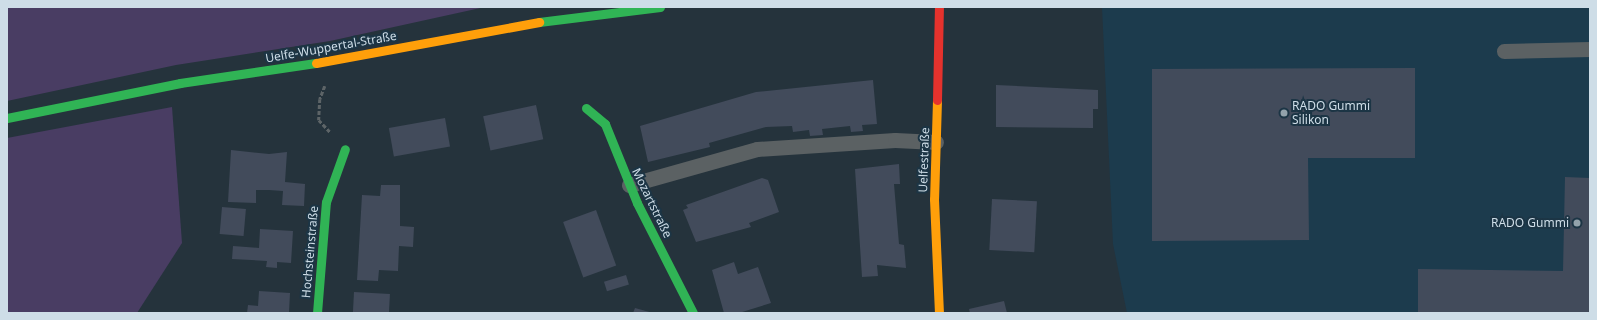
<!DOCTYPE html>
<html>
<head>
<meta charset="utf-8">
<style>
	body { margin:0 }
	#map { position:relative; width:1597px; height:320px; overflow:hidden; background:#25333c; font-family:"Noto Sans",sans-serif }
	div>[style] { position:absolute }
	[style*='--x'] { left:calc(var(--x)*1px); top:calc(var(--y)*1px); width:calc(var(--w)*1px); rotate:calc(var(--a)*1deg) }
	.built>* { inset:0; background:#1c3b4d }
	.green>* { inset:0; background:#493d63 }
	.building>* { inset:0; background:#424b5b; transform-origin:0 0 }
	.path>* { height:2.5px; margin-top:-1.25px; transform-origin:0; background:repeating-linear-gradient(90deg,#5d6467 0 4px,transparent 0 6px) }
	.lane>* { height:15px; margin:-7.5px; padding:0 7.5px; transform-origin:7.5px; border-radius:7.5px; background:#5b6163 }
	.fast>* { height:9px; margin:-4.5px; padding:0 4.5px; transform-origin:4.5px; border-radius:4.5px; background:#30b455 }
	.slow>* { height:9px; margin:-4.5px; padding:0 4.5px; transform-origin:4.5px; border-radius:4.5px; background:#ff9f0a }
	.jam>* { height:9px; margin:-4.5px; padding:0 4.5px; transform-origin:4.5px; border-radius:4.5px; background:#e5322d }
	.dots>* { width:11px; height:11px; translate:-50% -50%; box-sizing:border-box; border:2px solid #1c3545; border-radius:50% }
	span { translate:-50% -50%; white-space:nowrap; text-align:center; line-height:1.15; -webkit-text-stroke:4px #1c3545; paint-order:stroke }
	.street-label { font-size:12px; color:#cedde7 }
	.poi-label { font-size:12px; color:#cedde7 }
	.left { translate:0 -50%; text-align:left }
	.right { translate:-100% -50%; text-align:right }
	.frame { position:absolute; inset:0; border:8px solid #cedde7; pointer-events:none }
</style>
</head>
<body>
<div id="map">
	<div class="built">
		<i style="clip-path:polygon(1102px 7px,1590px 7px,1590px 313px,1127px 313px,1113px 244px)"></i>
	</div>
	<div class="green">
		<i style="clip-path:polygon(7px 7px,485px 7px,330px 41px,176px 65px,7px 101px)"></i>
		<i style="clip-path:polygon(172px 107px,182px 243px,137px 313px,7px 313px,7px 138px)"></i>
	</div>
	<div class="building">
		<i style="clip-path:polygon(1415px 68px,1415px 158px,1308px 158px,1309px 240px,1152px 241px,1152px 69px)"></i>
		<i style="clip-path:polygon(873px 80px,877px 124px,862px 125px,863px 131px,851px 132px,850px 126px,822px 129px,823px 135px,810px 136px,809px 130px,793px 132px,792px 126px,766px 127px,709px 143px,710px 147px,648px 162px,640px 126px,756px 92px)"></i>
		<i style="clip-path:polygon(996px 85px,1098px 90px,1098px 109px,1093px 109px,1093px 128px,996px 127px)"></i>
		<i style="left:536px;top:105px;width:35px;height:54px;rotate:78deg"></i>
		<i style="left:445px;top:118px;width:29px;height:57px;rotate:80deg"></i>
		<i style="clip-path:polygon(231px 150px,269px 154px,287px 152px,285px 182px,305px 184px,304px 206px,282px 205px,283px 191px,269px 190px,256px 190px,256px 203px,228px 202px)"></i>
		<i style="clip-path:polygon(899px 164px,900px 184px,894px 184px,899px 244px,904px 245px,906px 268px,877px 265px,878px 276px,862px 277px,855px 169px)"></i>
		<i style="clip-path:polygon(1565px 177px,1590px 178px,1590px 313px,1418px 313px,1418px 269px,1563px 271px)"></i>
		<i style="clip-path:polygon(762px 178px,768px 180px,779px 212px,749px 223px,751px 227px,696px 242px,683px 210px,688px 208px,686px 205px)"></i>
		<i style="clip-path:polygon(381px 185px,400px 185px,400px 226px,414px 227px,413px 247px,399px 246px,398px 271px,379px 270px,378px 281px,357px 280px,362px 195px,380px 196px)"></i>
		<i style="left:992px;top:199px;width:45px;height:51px;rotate:3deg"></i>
		<i style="left:222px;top:207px;width:24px;height:27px;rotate:5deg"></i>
		<i style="left:596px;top:210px;width:59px;height:35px;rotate:70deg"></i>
		<i style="clip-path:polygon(260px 229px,293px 231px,291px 263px,277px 262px,277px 268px,266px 267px,267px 261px,232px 259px,233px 246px,259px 248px)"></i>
		<i style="clip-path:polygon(734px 262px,738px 274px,758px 267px,771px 303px,739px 313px,724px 313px,712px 270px)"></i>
		<i style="left:626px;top:275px;width:10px;height:23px;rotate:73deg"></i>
		<i style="clip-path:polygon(259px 291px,290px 293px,289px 313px,247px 313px,248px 305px,258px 306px)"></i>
		<i style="left:354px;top:292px;width:36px;height:21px;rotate:3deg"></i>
		<i style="clip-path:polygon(1004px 301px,1007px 313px,970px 313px,969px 309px)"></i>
		<i style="clip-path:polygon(635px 308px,653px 313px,633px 313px)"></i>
	</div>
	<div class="path">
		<i style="--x:1573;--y:7;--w:17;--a:0"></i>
		<i style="--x:325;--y:86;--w:14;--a:111"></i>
		<i style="--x:320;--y:99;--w:21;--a:93"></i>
		<i style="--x:319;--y:120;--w:16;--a:47"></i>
	</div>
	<div class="lane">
		<i style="--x:1504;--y:51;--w:86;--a:-1.3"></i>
		<i style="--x:629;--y:185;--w:133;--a:-15.7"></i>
		<i style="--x:757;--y:149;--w:138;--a:-3.7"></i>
		<i style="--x:895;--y:140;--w:41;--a:2.8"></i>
	</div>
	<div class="fast">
		<i style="--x:539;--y:22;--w:122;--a:-7.1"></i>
		<i style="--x:586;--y:108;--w:25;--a:40"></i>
		<i style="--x:605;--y:124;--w:85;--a:67.9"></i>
		<i style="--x:637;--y:203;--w:123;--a:63"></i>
		<i style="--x:7;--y:118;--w:177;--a:-11.4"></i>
		<i style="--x:180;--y:83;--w:137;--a:-8.4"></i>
		<i style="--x:317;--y:313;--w:111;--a:-85.4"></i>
		<i style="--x:326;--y:202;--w:56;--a:-70.3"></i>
	</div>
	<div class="slow">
		<i style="--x:316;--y:63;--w:227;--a:-10.4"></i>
		<i style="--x:937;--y:100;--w:99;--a:91.7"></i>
		<i style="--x:934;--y:199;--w:114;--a:87.5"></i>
	</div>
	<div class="jam">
		<i style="--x:937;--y:100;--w:93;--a:-88.8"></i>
	</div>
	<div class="dots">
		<i style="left:1284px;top:113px;background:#93a2ab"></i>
		<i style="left:1577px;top:223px;background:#93a2ab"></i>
	</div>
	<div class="street-label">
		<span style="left:331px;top:47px;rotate:-10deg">Uelfe-Wuppertal-Straße</span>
		<span style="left:924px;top:160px;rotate:-88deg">Uelfestraße</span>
		<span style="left:652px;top:203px;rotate:64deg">Mozartstraße</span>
		<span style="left:310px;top:252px;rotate:-85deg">Hochsteinstraße</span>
	</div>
	<div class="poi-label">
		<span class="left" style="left:1292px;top:113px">RADO Gummi<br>Silikon</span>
		<span class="right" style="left:1569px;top:223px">RADO Gummi</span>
	</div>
	<div class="frame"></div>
</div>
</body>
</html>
